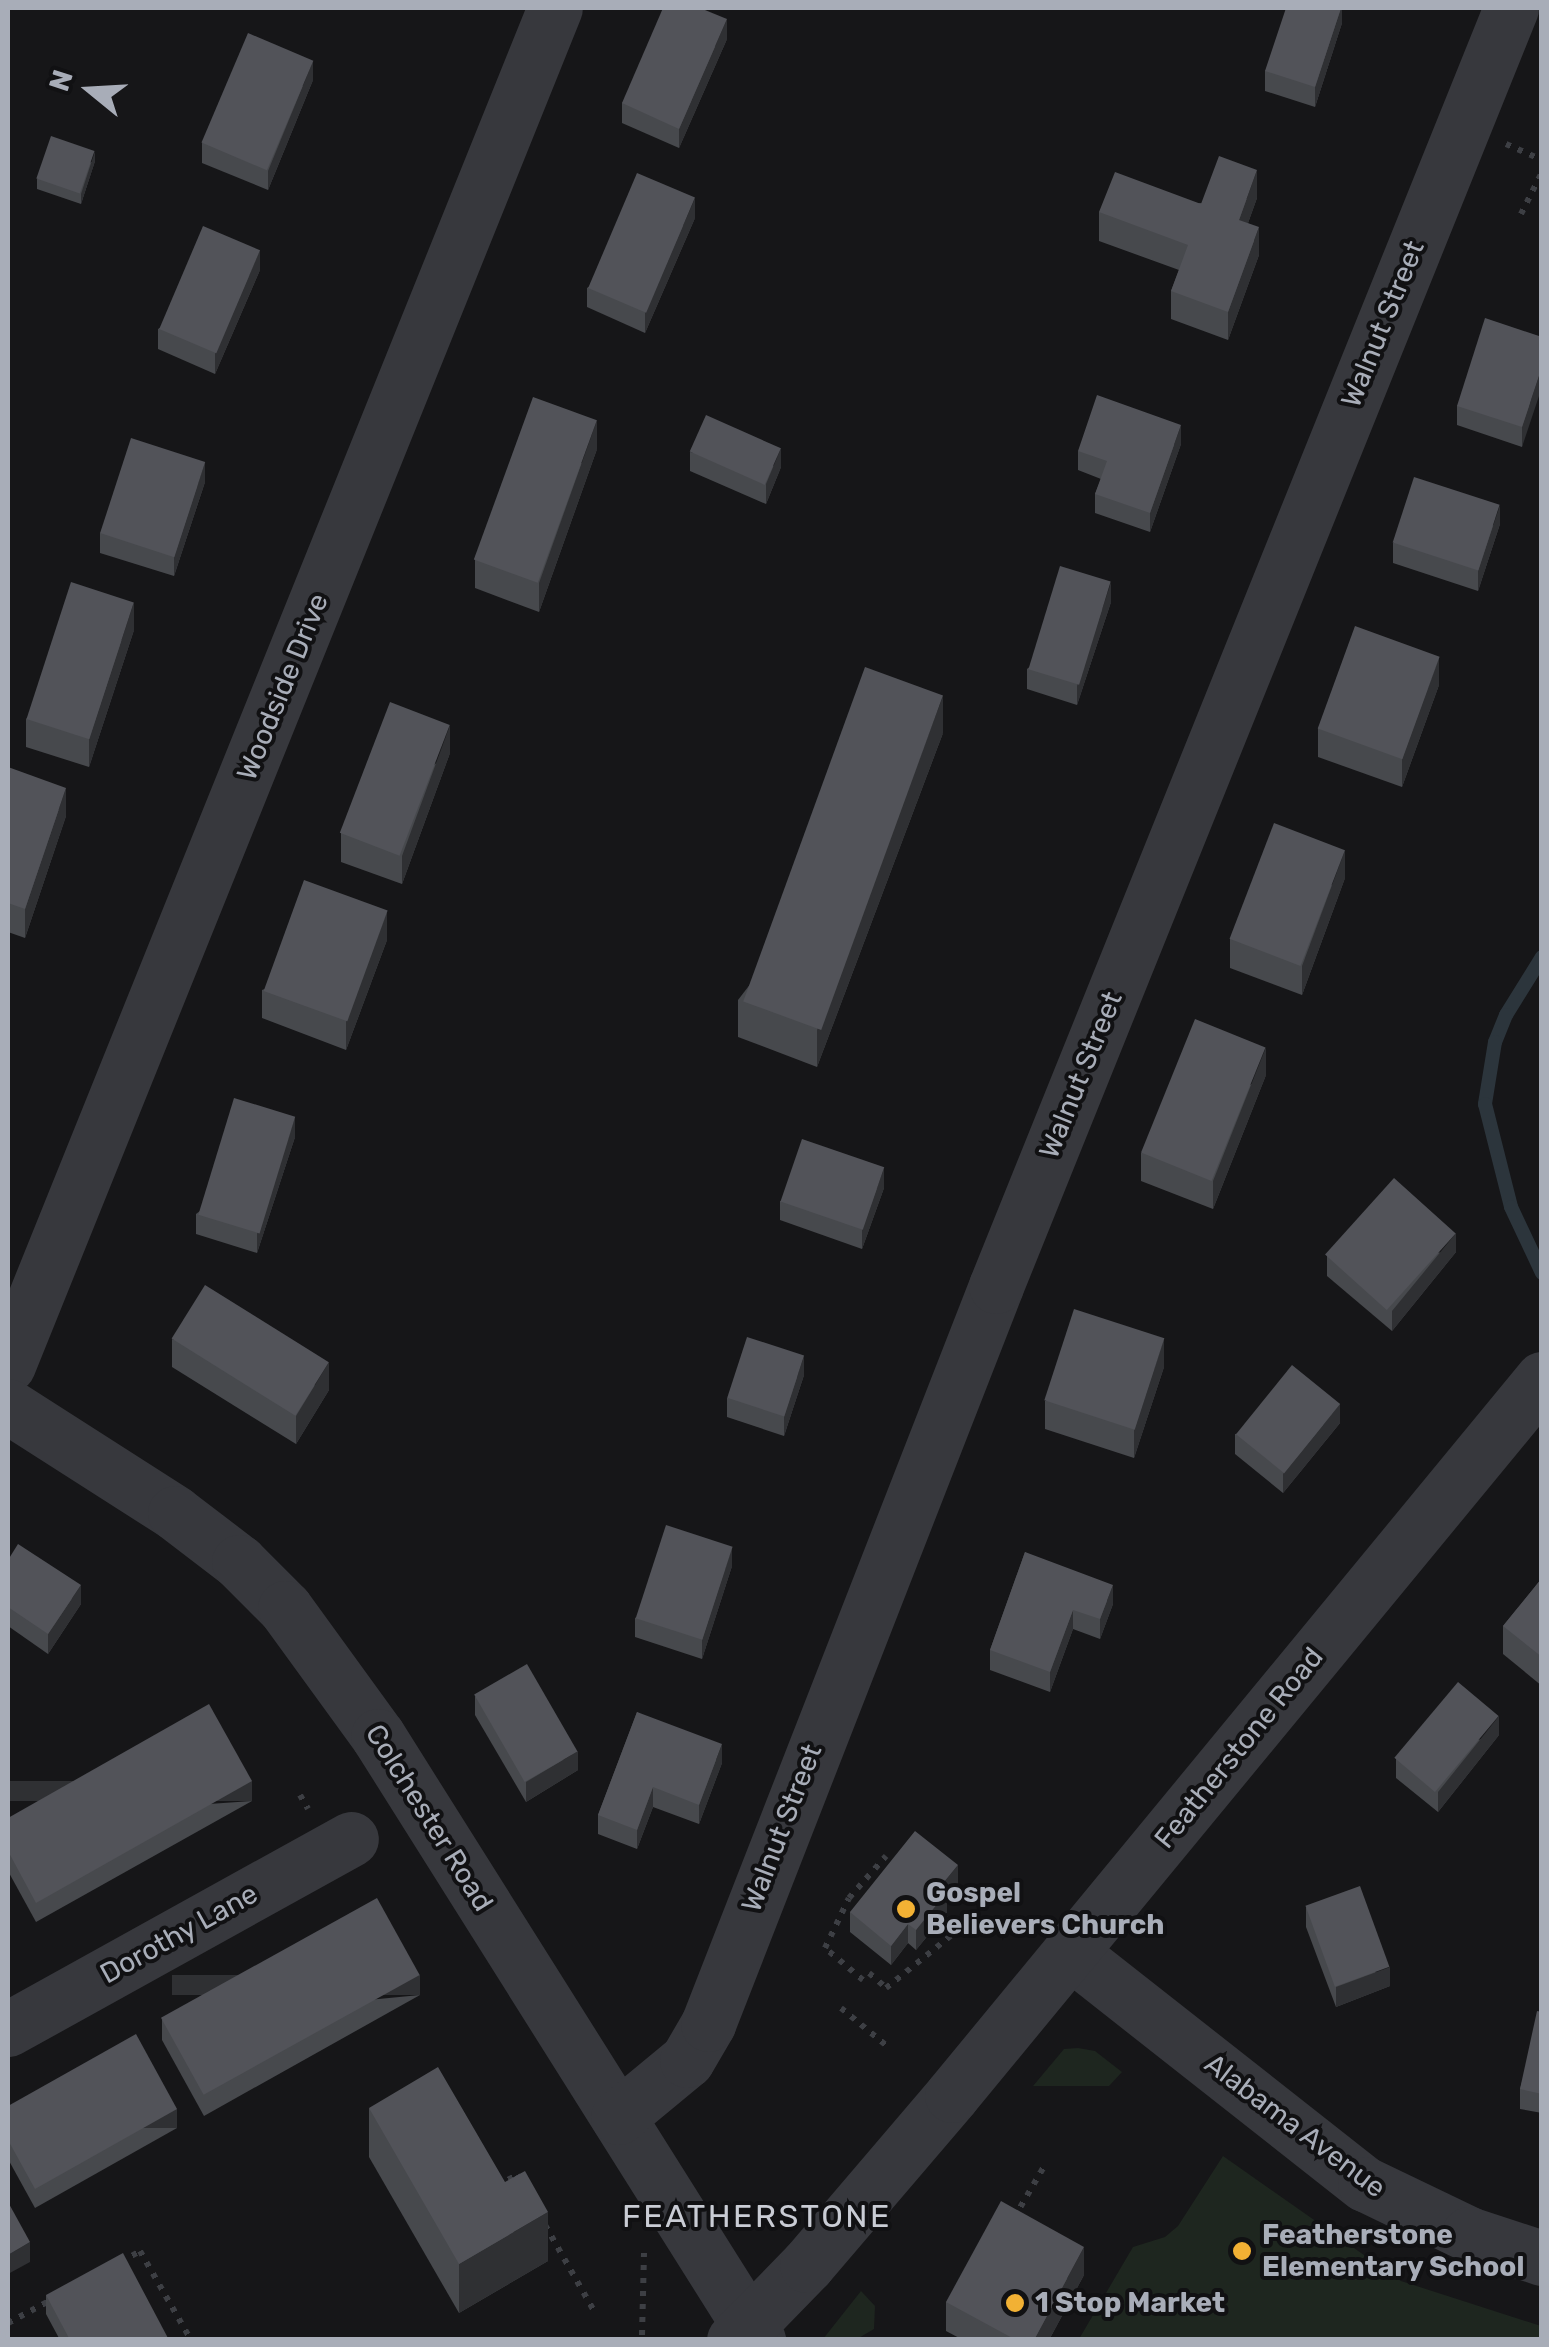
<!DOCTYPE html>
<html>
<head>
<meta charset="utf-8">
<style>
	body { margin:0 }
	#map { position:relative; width:1549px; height:2347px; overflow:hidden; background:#161618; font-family:Rubik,sans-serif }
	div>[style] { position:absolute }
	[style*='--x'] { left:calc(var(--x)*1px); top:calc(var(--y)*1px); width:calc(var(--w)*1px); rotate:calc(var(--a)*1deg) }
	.green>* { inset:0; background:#1e261f }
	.stream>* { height:14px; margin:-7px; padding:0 7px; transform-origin:7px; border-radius:7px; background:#2c353c }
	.path>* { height:6px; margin-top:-3px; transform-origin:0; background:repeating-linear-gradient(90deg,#3d3f44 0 5px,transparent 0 13px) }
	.minor>* { height:55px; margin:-27.5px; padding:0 27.5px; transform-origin:27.5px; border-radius:27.5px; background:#37383d }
	.wall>* { inset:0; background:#47494d }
	.shaded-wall>* { inset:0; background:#2f3033; transform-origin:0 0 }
	.building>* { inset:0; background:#525359; transform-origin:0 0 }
	.dots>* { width:28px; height:28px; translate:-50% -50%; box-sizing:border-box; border:5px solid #111113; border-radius:50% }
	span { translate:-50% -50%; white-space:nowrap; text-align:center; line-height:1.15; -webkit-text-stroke:8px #111113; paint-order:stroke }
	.street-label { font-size:28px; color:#a8adb8 }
	.poi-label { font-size:28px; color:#a8adb8; font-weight:700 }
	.left { translate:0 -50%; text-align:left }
	.quarter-label { font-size:32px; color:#c9ccd4; letter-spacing:2.5px }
	.frame { position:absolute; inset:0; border:10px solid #a8adb8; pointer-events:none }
	.north { position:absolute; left:40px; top:40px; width:100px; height:100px; -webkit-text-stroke:8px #111113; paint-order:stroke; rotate:288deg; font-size:28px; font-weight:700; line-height:40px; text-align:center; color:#a8adb8 }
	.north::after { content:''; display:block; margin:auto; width:35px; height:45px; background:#a8adb8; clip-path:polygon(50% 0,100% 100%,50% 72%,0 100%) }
</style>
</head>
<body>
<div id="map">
	<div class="green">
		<i style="clip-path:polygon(1078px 2048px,1095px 2051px,1122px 2072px,1109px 2086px,1033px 2086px,1064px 2049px)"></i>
		<i style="clip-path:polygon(1223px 2156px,1401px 2281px,1541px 2326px,1541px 2339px,1079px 2339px,1133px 2247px,1165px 2237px,1178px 2226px)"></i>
		<i style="clip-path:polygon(861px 2291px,875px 2306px,874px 2329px,857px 2339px,823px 2339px)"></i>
	</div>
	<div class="stream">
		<i style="--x:1542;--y:957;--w:68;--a:121.8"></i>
		<i style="--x:1506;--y:1015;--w:29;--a:112"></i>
		<i style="--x:1495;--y:1042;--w:63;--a:99.2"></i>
		<i style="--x:1485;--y:1104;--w:106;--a:75.8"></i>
		<i style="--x:1511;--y:1207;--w:73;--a:64.8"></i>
	</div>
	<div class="path">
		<i style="--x:1506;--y:144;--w:39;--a:24"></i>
		<i style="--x:1521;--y:214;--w:47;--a:-63.4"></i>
		<i style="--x:300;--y:1795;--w:16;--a:60"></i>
		<i style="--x:869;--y:1973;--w:23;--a:41"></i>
		<i style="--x:886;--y:1988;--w:94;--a:-38.9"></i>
		<i style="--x:959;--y:1929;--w:20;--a:-143"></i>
		<i style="--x:863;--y:1980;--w:50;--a:-139.9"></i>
		<i style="--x:825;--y:1948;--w:55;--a:-64.4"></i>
		<i style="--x:849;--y:1898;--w:56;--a:-48.6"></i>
		<i style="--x:841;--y:2008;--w:60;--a:39.6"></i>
		<i style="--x:497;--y:2186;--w:23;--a:-29"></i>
		<i style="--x:517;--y:2175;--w:9;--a:58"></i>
		<i style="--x:1014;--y:2218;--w:64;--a:-59.8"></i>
		<i style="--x:545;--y:2225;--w:97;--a:60.3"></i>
		<i style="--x:121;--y:2262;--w:22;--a:-30"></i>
		<i style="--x:140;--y:2251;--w:103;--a:60.2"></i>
		<i style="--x:8;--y:2323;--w:51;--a:-28.1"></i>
		<i style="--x:642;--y:2335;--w:82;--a:-88.6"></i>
	</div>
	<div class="minor">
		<i style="--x:8;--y:1365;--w:1463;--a:-68.05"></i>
		<i style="--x:8;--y:1406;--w:198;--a:32.6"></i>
		<i style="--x:175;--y:1513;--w:81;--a:37.4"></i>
		<i style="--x:239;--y:1562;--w:65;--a:45"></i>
		<i style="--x:285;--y:1608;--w:158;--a:54"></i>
		<i style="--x:378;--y:1736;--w:714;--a:57.82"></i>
		<i style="--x:1071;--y:1953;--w:374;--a:38.2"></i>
		<i style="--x:1365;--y:2184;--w:115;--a:25.7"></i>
		<i style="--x:1469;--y:2234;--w:77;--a:18.2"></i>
		<i style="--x:8;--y:2029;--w:392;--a:-29"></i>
		<i style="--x:618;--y:2117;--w:89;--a:-39.6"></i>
		<i style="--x:687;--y:2060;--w:42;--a:-59.7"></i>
		<i style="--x:708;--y:2024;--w:792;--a:-68.68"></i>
		<i style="--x:996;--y:1286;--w:1378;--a:-68.05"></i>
		<i style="--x:734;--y:2340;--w:105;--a:-45.8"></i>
		<i style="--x:807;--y:2265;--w:223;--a:-49.5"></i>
		<i style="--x:952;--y:2095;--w:928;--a:-50.51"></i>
	</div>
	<div class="wall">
		<i style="clip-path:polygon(1342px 8px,1342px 23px,1315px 107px,1265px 91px,1265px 71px)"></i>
		<i style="clip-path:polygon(727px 39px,679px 148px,622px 123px,622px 103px)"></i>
		<i style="clip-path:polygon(313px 80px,268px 190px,202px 163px,202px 143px)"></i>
		<i style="clip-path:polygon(95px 161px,81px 204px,37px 189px,37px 179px)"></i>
		<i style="clip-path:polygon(1257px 198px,1248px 223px,1259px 255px,1228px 340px,1171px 319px,1171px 291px,1179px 270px,1099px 241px,1099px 212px)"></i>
		<i style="clip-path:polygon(695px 218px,645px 333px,587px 307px,587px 288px)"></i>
		<i style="clip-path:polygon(260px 270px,215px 374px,158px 349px,158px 329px)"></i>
		<i style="clip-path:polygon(1542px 337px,1522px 447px,1457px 425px,1457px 406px)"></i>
		<i style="clip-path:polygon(1181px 444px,1150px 532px,1095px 513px,1095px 494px,1101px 479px,1078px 470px,1078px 451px)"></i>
		<i style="clip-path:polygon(597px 449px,539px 612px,475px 588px,475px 560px)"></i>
		<i style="clip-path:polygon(690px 452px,781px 467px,766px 504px,690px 471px)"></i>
		<i style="clip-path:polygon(205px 482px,174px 576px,100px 553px,100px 533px)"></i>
		<i style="clip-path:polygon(1500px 524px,1478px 591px,1393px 563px,1393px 543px)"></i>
		<i style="clip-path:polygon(1111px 602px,1077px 705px,1027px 689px,1027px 669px)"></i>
		<i style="clip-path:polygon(134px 630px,89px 767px,26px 747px,26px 719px)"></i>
		<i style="clip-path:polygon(1439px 685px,1402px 787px,1318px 757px,1318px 728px)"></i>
		<i style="clip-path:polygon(943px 733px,817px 1067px,738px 1037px,738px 1000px)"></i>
		<i style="clip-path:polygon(450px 753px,402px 884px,341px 862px,341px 833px)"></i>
		<i style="clip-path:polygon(8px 767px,66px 816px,25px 938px,8px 932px)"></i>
		<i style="clip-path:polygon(1345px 878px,1302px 995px,1230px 968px,1230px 939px)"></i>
		<i style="clip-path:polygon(387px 940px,346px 1050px,262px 1018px,262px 990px)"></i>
		<i style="clip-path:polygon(1266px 1075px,1213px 1209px,1141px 1181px,1141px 1153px)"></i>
		<i style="clip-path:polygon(295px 1137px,257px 1253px,196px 1234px,196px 1214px)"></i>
		<i style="clip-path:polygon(884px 1188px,862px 1249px,780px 1220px,780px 1201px)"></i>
		<i style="clip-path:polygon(1456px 1252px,1392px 1331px,1327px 1276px,1327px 1256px)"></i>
		<i style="clip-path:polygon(172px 1339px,329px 1390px,296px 1444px,172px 1367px)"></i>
		<i style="clip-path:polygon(1164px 1367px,1134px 1458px,1045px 1429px,1045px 1401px)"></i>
		<i style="clip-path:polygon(804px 1375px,784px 1436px,727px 1417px,727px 1398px)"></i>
		<i style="clip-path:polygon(1340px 1423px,1283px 1493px,1235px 1454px,1235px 1434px)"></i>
		<i style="clip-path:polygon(1025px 1552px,1113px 1604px,1100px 1639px,1073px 1629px,1050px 1692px,990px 1670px,990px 1650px)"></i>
		<i style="clip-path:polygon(8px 1560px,81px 1604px,48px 1654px,8px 1626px)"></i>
		<i style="clip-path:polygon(732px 1566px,702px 1659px,635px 1637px,635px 1618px)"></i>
		<i style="clip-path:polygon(1542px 1578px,1542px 1686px,1503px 1654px,1503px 1626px)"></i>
		<i style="clip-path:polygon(475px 1696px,578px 1770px,526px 1802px,475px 1715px)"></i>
		<i style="clip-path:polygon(637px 1712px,722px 1763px,699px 1824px,653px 1807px,637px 1849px,598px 1834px,598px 1815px)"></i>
		<i style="clip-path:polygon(1499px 1735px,1438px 1812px,1396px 1778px,1396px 1759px)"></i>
		<i style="clip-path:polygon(252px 1801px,36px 1922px,8px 1871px,8px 1818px)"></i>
		<i style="clip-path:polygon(958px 1885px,947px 1899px,947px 1912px,916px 1950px,908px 1943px,891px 1965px,850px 1932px,850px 1912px)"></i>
		<i style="clip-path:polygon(1306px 1907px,1390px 1986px,1336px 2007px,1306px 1927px)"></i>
		<i style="clip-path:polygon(420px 1995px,204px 2116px,162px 2040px,162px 2020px)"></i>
		<i style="clip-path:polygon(1542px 2012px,1542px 2113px,1520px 2109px,1520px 2089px)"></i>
		<i style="clip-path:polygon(8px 2106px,177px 2128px,35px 2208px,8px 2159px)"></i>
		<i style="clip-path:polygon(369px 2108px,548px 2261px,459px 2313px,369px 2157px)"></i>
		<i style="clip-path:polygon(1084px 2275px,1049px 2340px,963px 2340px,946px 2331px,946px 2302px)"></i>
		<i style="clip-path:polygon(46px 2295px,169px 2340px,60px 2340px,46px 2314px)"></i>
	</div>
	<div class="shaded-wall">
		<i style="clip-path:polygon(1341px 8px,1342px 8px,1342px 23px,1315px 107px,1315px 87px)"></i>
		<i style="clip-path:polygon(727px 19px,727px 39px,679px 148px,679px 129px)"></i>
		<i style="clip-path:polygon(313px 61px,313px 80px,268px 190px,268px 171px)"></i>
		<i style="clip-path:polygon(95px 151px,95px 161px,81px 204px,81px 194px)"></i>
		<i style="clip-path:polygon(1257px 170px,1257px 198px,1239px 248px,1239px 220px)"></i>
		<i style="clip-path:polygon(695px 198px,695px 218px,645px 333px,645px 313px)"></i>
		<i style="clip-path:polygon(1259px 227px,1259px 255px,1228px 340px,1228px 312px)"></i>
		<i style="clip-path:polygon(260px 250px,260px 270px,215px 374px,215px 354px)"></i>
		<i style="clip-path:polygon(1542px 367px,1542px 387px,1522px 447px,1522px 427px)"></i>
		<i style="clip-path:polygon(597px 420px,597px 449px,539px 612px,539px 583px)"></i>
		<i style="clip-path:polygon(1181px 425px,1181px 444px,1150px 532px,1150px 513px)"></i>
		<i style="clip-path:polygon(781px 448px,781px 467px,766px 504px,766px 484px)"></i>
		<i style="clip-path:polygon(205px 462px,205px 482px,174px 576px,174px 557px)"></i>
		<i style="clip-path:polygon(1500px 505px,1500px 524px,1478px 591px,1478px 571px)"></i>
		<i style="clip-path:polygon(1111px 582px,1111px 602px,1077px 705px,1077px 686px)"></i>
		<i style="clip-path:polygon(134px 602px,134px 630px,89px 767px,89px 739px)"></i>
		<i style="clip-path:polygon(1439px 657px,1439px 685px,1402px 787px,1402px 759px)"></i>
		<i style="clip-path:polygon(943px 696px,943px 733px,817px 1067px,817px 1030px)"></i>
		<i style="clip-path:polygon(450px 725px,450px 753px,402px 884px,402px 856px)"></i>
		<i style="clip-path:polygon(66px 788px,66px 816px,25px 938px,25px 909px)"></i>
		<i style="clip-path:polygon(1345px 850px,1345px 878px,1302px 995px,1302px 966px)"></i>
		<i style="clip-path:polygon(387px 911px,387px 940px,346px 1050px,346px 1022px)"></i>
		<i style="clip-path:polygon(1266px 1047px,1266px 1075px,1213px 1209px,1213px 1181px)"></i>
		<i style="clip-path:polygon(295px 1117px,295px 1137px,257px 1253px,257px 1234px)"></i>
		<i style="clip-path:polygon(884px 1168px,884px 1188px,862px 1249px,862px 1230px)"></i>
		<i style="clip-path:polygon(1456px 1233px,1456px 1252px,1392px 1331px,1392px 1311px)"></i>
		<i style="clip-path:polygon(1164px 1338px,1164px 1367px,1134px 1458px,1134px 1430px)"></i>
		<i style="clip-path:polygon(804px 1356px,804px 1375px,784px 1436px,784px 1416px)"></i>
		<i style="clip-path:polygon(329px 1362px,329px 1390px,296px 1444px,296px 1416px)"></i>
		<i style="clip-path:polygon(1340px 1404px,1340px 1423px,1283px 1493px,1283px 1474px)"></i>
		<i style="clip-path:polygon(732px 1547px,732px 1566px,702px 1659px,702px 1640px)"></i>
		<i style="clip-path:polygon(81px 1585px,81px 1604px,48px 1654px,48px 1634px)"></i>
		<i style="clip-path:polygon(1113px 1585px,1113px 1604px,1100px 1639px,1100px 1619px)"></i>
		<i style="clip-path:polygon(1073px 1610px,1073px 1629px,1050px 1692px,1050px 1672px)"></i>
		<i style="clip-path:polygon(1499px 1716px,1499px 1735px,1438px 1812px,1438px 1792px)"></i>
		<i style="clip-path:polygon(722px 1744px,722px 1763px,699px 1824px,699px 1805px)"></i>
		<i style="clip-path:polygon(578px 1751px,578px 1770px,526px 1802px,526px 1782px)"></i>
		<i style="left:252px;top:1781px;width:20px;height:248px;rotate:90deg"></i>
		<i style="clip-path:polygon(653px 1787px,653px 1807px,637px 1849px,637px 1830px)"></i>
		<i style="clip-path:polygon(958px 1865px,958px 1885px,947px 1899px,947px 1912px,916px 1950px,916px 1930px,940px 1887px)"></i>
		<i style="clip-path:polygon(908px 1924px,908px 1943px,891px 1965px,891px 1946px)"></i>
		<i style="clip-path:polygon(1390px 1967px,1390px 1986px,1336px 2007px,1336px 1987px)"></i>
		<i style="left:420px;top:1975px;width:20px;height:248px;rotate:90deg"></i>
		<i style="left:177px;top:2109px;width:19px;height:163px;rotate:90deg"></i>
		<i style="clip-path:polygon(548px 2212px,548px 2261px,459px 2313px,459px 2264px)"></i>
		<i style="clip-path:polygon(30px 2242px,30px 2262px,8px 2274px,8px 2255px)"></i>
		<i style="clip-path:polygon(1084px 2247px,1084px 2275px,1049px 2340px,1034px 2340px)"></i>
	</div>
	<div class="building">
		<i style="clip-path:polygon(663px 8px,700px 8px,727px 19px,679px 129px,622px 103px)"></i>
		<i style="clip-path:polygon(1286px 8px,1341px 8px,1315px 87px,1265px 71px)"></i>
		<i style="left:248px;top:33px;width:71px;height:119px;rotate:23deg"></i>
		<i style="left:51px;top:136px;width:46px;height:45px;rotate:19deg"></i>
		<i style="clip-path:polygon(1219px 156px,1257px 170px,1239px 220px,1259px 227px,1228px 312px,1171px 291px,1188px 245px,1099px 212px,1115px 172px,1201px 204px)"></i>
		<i style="left:637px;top:173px;width:63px;height:125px;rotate:23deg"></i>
		<i style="left:203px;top:226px;width:62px;height:112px;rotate:23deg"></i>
		<i style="clip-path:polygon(1485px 318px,1542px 337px,1542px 367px,1522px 427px,1457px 406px)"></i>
		<i style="clip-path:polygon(1097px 395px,1181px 425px,1150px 513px,1095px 494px,1107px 461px,1078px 451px)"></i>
		<i style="left:533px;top:397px;width:68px;height:173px;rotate:20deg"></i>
		<i style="left:706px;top:415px;width:82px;height:40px;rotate:24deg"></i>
		<i style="left:131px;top:438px;width:78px;height:100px;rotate:18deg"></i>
		<i style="left:1414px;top:477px;width:90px;height:69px;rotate:18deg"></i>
		<i style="left:1060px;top:566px;width:53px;height:108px;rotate:17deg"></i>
		<i style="left:71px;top:582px;width:66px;height:144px;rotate:18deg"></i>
		<i style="left:1355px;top:626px;width:90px;height:109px;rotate:20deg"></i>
		<i style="left:865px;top:667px;width:83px;height:356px;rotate:20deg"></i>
		<i style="left:390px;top:702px;width:64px;height:140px;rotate:21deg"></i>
		<i style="clip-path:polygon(8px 767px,66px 788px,25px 909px,8px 903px)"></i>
		<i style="left:1274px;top:823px;width:76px;height:124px;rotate:21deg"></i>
		<i style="left:304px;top:880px;width:89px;height:118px;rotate:20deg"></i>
		<i style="left:1195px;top:1019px;width:76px;height:144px;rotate:22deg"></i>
		<i style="left:234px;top:1098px;width:64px;height:122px;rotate:17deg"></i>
		<i style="left:802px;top:1139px;width:87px;height:66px;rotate:19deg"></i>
		<i style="left:1394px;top:1178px;width:83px;height:103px;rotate:42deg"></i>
		<i style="left:205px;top:1285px;width:146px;height:63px;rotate:32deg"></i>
		<i style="left:1074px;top:1309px;width:95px;height:96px;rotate:18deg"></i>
		<i style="left:747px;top:1337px;width:60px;height:64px;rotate:18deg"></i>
		<i style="left:1292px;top:1365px;width:62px;height:89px;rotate:39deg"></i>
		<i style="left:666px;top:1525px;width:70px;height:98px;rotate:18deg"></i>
		<i style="clip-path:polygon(18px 1544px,81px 1585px,48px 1634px,8px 1607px,8px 1560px)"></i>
		<i style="clip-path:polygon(1025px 1552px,1113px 1585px,1100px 1619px,1073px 1610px,1050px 1672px,990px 1650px)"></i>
		<i style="clip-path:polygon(1542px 1578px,1542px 1657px,1503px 1626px)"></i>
		<i style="left:527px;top:1664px;width:101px;height:61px;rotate:60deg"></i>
		<i style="left:1458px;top:1682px;width:53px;height:99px;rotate:40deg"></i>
		<i style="clip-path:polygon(209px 1704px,252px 1781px,36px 1903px,8px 1851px,8px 1818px)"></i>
		<i style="clip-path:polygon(637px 1712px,722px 1744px,699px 1805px,653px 1787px,637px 1830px,598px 1815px)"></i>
		<i style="clip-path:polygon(915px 1831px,958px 1865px,940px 1887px,947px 1892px,916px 1930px,908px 1924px,891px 1946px,850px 1912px)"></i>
		<i style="left:1360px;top:1886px;width:86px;height:58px;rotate:70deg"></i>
		<i style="left:377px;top:1898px;width:88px;height:247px;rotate:61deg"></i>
		<i style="clip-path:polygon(1537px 2011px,1542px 2012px,1542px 2094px,1520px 2089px)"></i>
		<i style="clip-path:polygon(136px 2034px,177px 2109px,35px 2189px,8px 2140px,8px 2106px)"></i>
		<i style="clip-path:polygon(438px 2067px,505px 2182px,525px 2171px,548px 2212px,459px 2264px,369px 2108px)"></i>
		<i style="clip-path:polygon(1001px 2201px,1084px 2247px,1034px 2340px,1016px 2340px,946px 2302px)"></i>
		<i style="clip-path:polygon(8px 2202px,30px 2242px,8px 2255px)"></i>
		<i style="clip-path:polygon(123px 2253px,169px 2340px,70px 2340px,46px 2295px)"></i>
	</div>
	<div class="dots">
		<i style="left:906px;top:1909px;background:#f2b134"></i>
		<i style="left:1242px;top:2251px;background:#f2b134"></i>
		<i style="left:1015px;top:2303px;background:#f2b134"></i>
	</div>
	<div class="street-label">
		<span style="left:1383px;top:324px;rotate:-68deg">Walnut Street</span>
		<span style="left:283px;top:687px;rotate:-68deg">Woodside Drive</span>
		<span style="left:1081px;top:1075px;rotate:-68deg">Walnut Street</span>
		<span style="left:1239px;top:1748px;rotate:-51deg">Featherstone Road</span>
		<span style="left:429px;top:1818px;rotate:58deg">Colchester Road</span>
		<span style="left:782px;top:1828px;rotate:-69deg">Walnut Street</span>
		<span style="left:179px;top:1934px;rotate:-29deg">Dorothy Lane</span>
		<span style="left:1295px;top:2126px;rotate:37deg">Alabama Avenue</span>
	</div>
	<div class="poi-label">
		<span class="left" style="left:926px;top:1909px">Gospel<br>Believers Church</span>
		<span class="left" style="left:1262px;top:2251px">Featherstone<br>Elementary School</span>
		<span class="left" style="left:1035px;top:2303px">1 Stop Market</span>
	</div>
	<div class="quarter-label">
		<span style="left:757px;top:2216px">FEATHERSTONE</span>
	</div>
	<div class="frame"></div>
	<div class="north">N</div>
</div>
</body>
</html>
